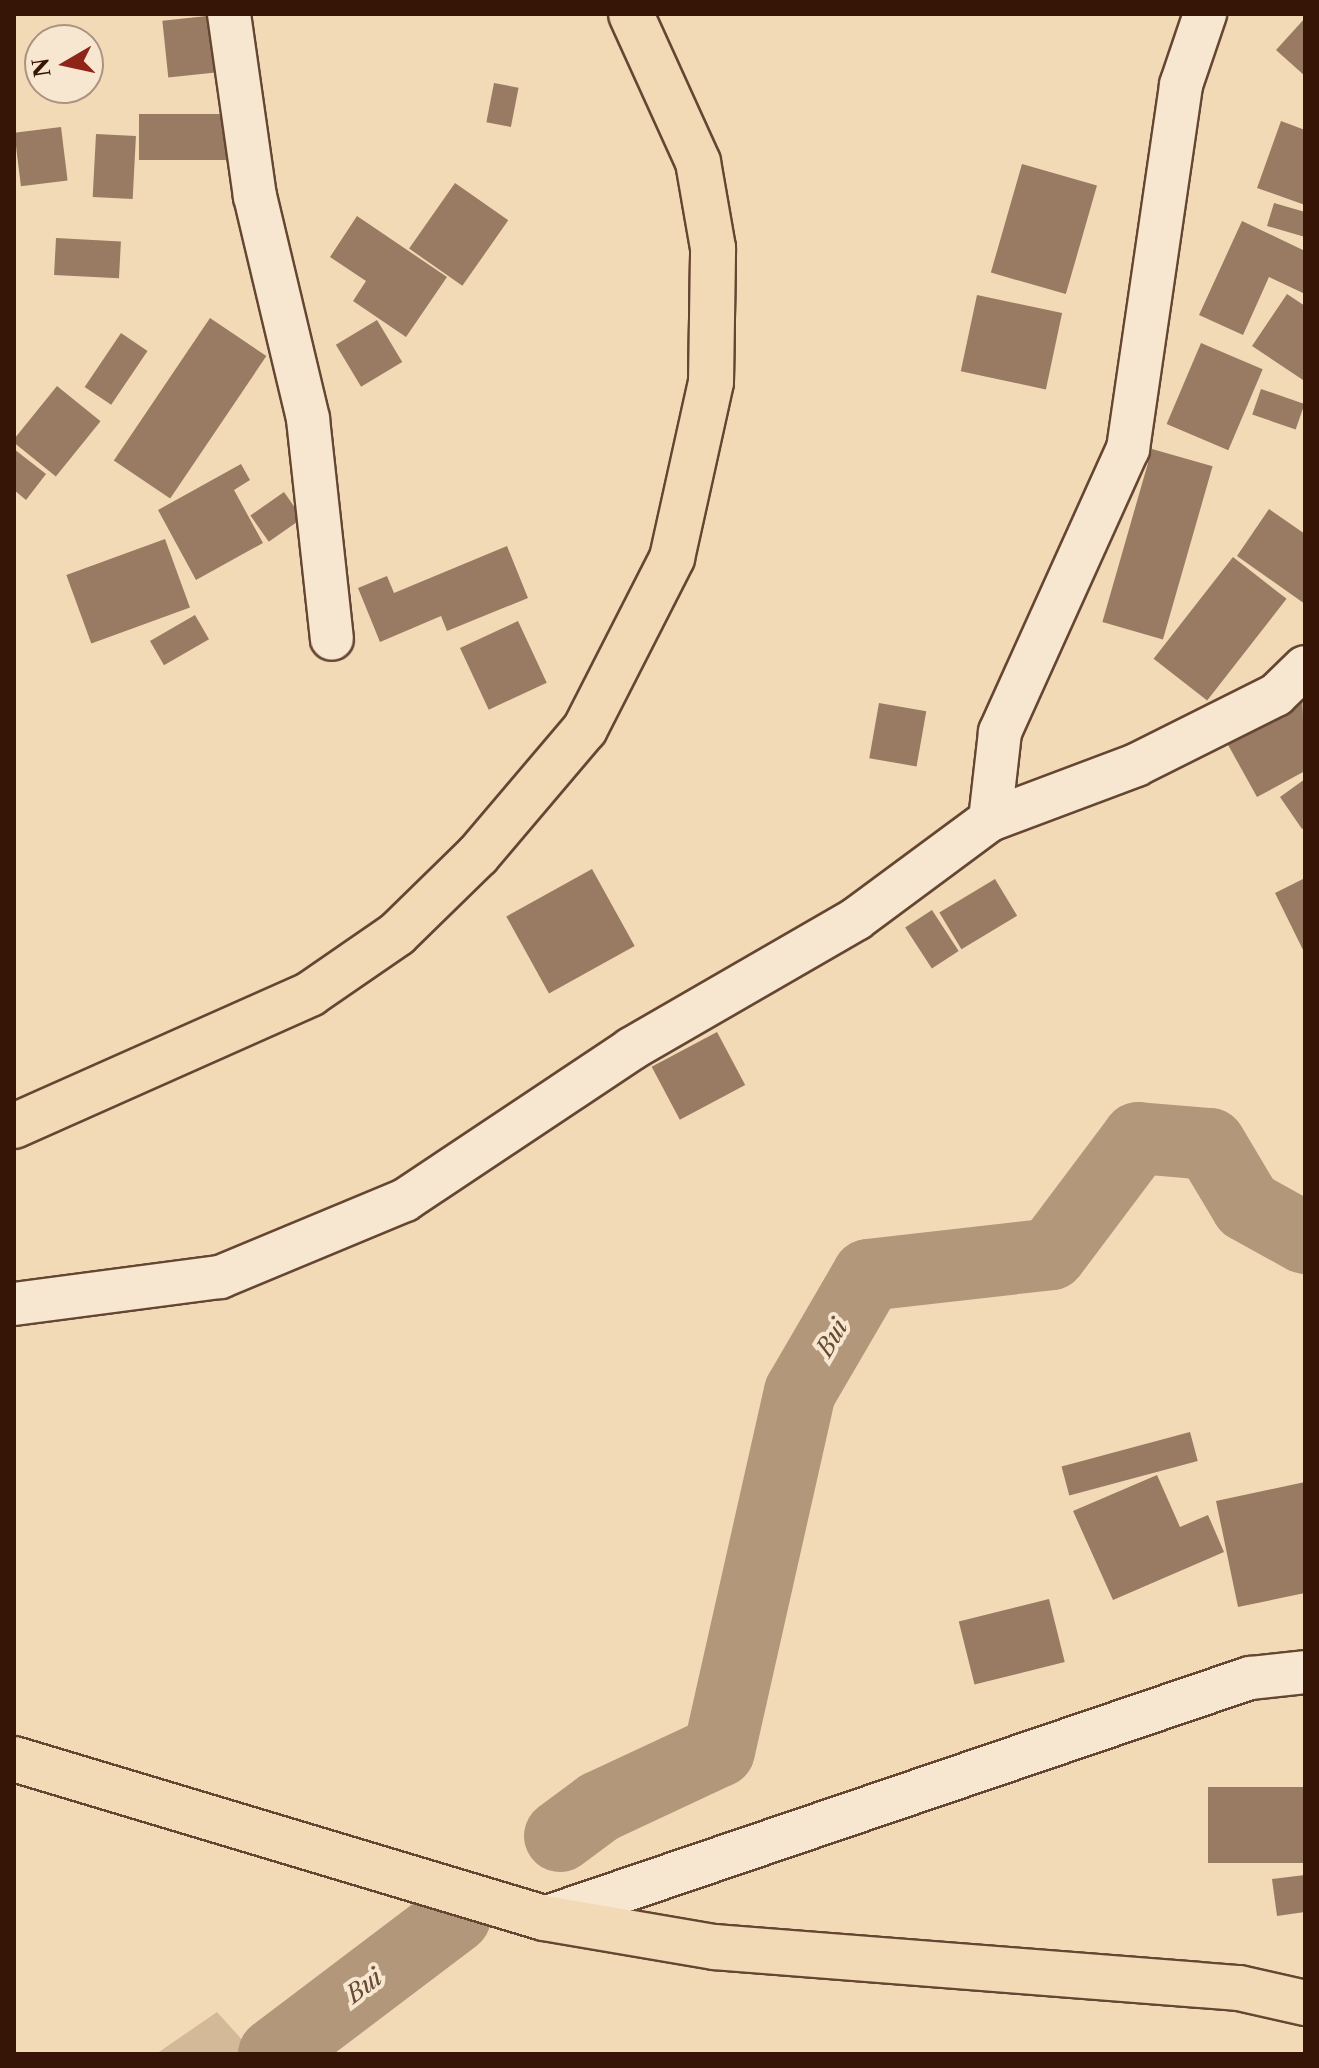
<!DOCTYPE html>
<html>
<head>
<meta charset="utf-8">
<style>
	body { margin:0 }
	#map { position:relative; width:1319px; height:2068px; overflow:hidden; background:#f3dab6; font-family:"Libre Caslon Text",serif }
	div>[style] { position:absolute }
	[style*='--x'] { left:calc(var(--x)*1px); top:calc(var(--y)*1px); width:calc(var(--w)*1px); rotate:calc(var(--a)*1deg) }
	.green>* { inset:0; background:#d3b998 }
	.river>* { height:72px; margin:-36px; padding:0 36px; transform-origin:36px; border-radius:36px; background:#b3977a }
	.building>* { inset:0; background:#987b62; transform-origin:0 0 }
	.roads { filter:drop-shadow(2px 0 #654633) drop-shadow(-2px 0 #654633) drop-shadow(0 2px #654633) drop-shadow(0 -2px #654633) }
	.minor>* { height:42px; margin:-21px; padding:0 21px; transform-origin:21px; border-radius:21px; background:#f7e7d0 }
	.major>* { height:44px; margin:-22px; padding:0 22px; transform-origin:22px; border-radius:22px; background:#f3dab6 }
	span { translate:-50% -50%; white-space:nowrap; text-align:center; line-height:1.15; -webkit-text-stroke:8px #f7e7d0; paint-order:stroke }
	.water-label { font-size:24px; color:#684935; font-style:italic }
	.frame { position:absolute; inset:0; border:16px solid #361507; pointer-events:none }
	.north { position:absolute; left:24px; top:24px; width:80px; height:80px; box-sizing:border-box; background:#f7e7d0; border:2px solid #aa9380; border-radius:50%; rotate:261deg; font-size:22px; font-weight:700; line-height:32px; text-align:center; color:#361507 }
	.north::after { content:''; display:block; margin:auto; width:28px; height:36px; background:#8f2418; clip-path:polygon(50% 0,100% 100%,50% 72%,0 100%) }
</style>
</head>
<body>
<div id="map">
	<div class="green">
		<i style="clip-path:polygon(217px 2012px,255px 2054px,156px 2054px)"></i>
	</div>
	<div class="river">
		<i style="--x:560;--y:1836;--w:49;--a:-36.6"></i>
		<i style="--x:599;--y:1807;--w:132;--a:-25"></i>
		<i style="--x:719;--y:1751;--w:368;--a:-77.3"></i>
		<i style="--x:800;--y:1392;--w:135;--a:-59.8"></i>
		<i style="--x:868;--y:1275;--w:184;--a:-6.5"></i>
		<i style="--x:1051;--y:1254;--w:145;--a:-53.1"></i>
		<i style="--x:1138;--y:1138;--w:72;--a:4.8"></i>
		<i style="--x:1210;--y:1144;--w:72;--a:59.2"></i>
		<i style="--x:1247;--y:1206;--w:66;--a:28.9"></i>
		<i style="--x:274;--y:2054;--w:227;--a:-37.1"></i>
	</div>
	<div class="building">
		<i style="left:226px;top:14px;width:57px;height:64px;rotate:84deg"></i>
		<i style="clip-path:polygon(1305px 18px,1305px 76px,1276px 50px)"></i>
		<i style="left:494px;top:83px;width:25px;height:40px;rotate:11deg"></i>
		<i style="left:139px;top:114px;width:87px;height:46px"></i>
		<i style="clip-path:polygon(1281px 121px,1305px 130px,1305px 205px,1257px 188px)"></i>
		<i style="left:61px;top:127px;width:54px;height:47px;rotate:83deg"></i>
		<i style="left:96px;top:134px;width:40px;height:63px;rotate:3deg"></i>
		<i style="left:1022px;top:164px;width:78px;height:113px;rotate:16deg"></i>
		<i style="left:455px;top:183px;width:65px;height:80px;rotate:35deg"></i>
		<i style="clip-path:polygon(1274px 203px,1305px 212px,1305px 237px,1267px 226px)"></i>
		<i style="clip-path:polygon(357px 216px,447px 277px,406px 337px,353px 301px,366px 281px,330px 257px)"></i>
		<i style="clip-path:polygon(1242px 221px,1305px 251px,1305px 294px,1269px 277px,1243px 335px,1199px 315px)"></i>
		<i style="left:56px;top:238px;width:65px;height:37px;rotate:3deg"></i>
		<i style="clip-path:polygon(1287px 294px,1305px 306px,1303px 380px,1252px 346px)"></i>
		<i style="left:977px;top:295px;width:87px;height:78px;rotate:12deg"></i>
		<i style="left:210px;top:318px;width:68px;height:172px;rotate:34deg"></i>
		<i style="left:377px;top:320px;width:49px;height:48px;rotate:59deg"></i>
		<i style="left:121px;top:333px;width:32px;height:65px;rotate:34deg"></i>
		<i style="left:1201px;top:343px;width:67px;height:88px;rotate:23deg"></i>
		<i style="left:57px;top:386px;width:56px;height:71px;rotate:39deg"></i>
		<i style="left:1261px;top:389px;width:46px;height:27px;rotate:19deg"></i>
		<i style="clip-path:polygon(14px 449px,46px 474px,26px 500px,14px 490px)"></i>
		<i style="left:1152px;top:449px;width:63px;height:180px;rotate:16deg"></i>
		<i style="clip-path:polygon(241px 464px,250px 480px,234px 490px,263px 543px,196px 580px,158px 510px)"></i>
		<i style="left:284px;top:492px;width:32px;height:41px;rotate:55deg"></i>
		<i style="clip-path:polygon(1269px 509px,1305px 534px,1305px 604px,1237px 556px)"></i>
		<i style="left:165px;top:539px;width:73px;height:105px;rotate:70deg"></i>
		<i style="clip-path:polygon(507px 546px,528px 598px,447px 631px,441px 616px,380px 642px,358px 588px,387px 576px,394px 593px)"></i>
		<i style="left:1233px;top:557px;width:68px;height:129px;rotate:38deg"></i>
		<i style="left:195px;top:615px;width:28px;height:52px;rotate:60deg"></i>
		<i style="left:518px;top:621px;width:68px;height:64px;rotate:65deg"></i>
		<i style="clip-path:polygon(1302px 690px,1305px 771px,1257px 797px,1222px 734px)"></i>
		<i style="left:879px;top:703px;width:48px;height:56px;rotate:10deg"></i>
		<i style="clip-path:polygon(1305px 779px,1305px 827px,1302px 829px,1280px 797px)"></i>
		<i style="left:592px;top:869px;width:88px;height:98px;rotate:61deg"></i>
		<i style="clip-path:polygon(1305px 878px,1305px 954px,1275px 893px)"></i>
		<i style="left:995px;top:879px;width:43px;height:65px;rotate:59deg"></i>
		<i style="left:932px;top:910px;width:49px;height:32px;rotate:57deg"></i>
		<i style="left:717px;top:1032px;width:60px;height:74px;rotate:62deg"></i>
		<i style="left:1190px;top:1432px;width:30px;height:133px;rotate:75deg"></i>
		<i style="clip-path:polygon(1157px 1475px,1180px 1527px,1208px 1515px,1224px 1552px,1113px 1600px,1073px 1511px)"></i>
		<i style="clip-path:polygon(1305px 1482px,1305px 1593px,1238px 1607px,1216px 1501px)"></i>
		<i style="left:1049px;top:1599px;width:65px;height:93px;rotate:76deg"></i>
		<i style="left:1305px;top:1787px;width:76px;height:97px;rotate:90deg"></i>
		<i style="clip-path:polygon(1305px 1875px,1305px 1912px,1277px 1916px,1272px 1879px)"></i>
	</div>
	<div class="roads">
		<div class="minor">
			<i style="--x:229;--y:14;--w:184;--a:81.9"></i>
			<i style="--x:255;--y:196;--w:229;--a:76.6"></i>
			<i style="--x:308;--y:419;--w:221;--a:83.8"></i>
			<i style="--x:990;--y:820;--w:156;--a:-20.6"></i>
			<i style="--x:1136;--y:765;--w:157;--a:-26.6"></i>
			<i style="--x:1276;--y:695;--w:40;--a:-44"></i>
			<i style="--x:14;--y:1304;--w:208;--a:-7.5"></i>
			<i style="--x:220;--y:1277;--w:200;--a:-22.6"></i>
			<i style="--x:405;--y:1200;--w:272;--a:-33.7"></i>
			<i style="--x:631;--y:1049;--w:260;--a:-30"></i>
			<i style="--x:856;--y:919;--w:167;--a:-36.5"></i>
			<i style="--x:990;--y:820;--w:89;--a:-83.5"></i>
			<i style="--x:1000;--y:732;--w:311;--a:-65.7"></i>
			<i style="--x:1128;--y:449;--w:368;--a:-81.7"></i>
			<i style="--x:1181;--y:85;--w:75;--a:-71.3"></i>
			<i style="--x:544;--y:1918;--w:746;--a:-18.78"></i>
			<i style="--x:1250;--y:1678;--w:55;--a:-6.2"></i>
		</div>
		<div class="major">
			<i style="--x:14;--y:1126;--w:324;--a:-24"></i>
			<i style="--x:310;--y:994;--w:106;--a:-34.6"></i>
			<i style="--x:397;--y:934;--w:113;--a:-44.3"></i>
			<i style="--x:478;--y:855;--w:165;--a:-49.7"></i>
			<i style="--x:585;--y:729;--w:192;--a:-63"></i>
			<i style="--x:672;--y:558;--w:180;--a:-77.5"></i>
			<i style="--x:711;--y:382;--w:134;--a:-89.1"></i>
			<i style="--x:713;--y:248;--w:87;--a:-99.9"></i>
			<i style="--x:698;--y:162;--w:162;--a:-114.4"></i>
			<i style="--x:14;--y:1759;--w:553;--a:16.7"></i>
			<i style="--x:544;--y:1918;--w:172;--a:9.7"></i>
			<i style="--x:714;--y:1947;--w:527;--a:4.47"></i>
			<i style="--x:1239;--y:1988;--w:68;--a:12.8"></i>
		</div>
	</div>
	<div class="water-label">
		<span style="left:832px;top:1338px;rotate:-60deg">Bui</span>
		<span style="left:364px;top:1986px;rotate:-37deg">Bui</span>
	</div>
	<div class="frame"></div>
	<div class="north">N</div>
</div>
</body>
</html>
